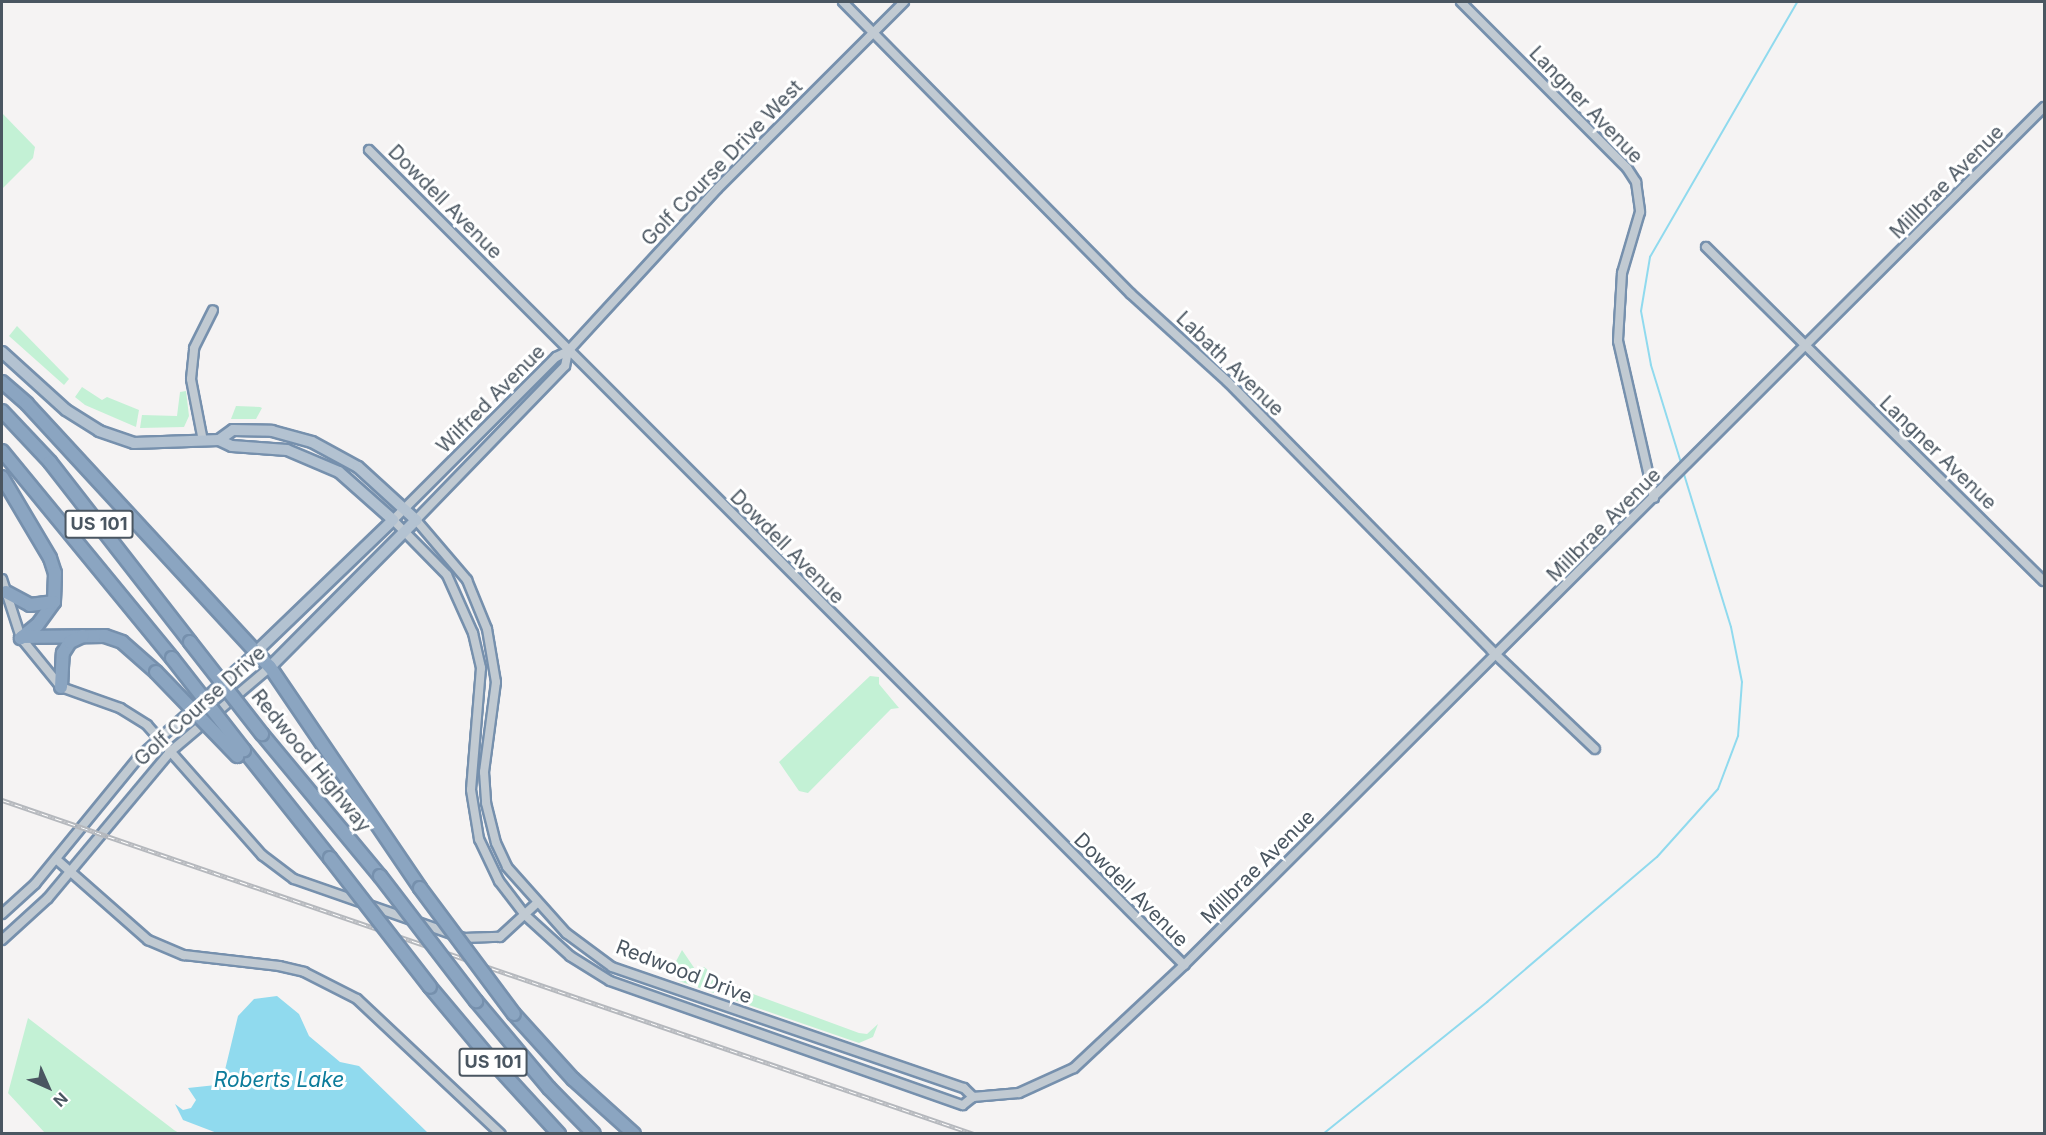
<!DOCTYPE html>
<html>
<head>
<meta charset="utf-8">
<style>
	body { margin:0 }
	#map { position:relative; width:2046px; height:1135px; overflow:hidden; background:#f5f3f3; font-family:Inter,sans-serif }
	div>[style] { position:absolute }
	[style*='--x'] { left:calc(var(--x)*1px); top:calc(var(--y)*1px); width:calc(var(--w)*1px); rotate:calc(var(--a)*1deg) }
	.green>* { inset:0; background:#c3f1d5 }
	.water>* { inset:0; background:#90daee }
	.stream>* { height:2px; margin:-1px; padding:0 1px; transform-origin:1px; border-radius:1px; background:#90daee }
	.roads { filter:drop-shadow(2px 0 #7690ad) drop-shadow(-2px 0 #7690ad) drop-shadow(0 2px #7690ad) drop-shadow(0 -2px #7690ad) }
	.minor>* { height:8px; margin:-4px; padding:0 4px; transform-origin:4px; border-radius:4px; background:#c1cad2 }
	.major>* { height:10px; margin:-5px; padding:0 5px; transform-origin:5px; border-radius:5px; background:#b3c2d1 }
	.highway>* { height:12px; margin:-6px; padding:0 6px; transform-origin:6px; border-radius:6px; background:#8ba5c1 }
	.rail>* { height:4.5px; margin-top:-2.25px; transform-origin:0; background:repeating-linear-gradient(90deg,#fff 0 7px,#b5b8bd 0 14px); box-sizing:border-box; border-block:2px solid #b5b8bd }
	.bridges { filter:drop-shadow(2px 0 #7690ad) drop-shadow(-2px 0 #7690ad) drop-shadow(0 2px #7690ad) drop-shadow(0 -2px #7690ad) }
	.highway-bridge>* { height:12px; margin:-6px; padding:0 6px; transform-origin:6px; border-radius:6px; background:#8ba5c1 }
	span { translate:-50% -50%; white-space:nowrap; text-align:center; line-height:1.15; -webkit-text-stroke:6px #fff; paint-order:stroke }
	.shield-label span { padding:2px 4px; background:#fff; border:2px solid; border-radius:4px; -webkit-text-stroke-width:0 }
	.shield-label { font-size:18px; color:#4a5661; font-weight:700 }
	.street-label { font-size:20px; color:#4a5661 }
	.water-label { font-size:21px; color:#0c7c9b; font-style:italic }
	.frame { position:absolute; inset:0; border:3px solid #4a5661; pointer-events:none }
	.north { position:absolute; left:18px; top:1057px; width:60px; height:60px; -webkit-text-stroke:4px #fff; paint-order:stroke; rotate:135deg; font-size:16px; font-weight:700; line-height:24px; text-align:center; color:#4a5661 }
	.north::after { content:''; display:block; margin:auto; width:21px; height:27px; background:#4a5661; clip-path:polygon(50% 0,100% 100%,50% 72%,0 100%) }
</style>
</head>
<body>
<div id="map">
	<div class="green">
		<i style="clip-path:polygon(2px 113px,35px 147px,33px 158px,2px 189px)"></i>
		<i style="clip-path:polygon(17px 326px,69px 379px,64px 385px,9px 336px)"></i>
		<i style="clip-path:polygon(82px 387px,102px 400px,107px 397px,139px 410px,136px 427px,85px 405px,75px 397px)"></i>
		<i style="clip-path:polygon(186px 391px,189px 416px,184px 427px,140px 428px,142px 415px,177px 416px,180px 392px)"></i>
		<i style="clip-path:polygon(236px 406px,260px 407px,262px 408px,256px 419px,231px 419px)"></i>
		<i style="clip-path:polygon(870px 676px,879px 677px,879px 684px,899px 708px,891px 709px,808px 793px,799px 791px,779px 762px)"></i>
		<i style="clip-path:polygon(682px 950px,697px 972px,704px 967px,708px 970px,707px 977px,859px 1033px,867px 1034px,878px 1024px,873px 1037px,859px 1043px,679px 981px,673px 967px)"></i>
		<i style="clip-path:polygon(28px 1018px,174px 1130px,179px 1133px,45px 1133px,8px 1093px)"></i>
	</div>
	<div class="water">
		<i style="clip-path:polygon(277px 996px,299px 1014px,309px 1036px,340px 1062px,359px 1066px,428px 1133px,217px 1133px,183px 1120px,175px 1104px,183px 1110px,191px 1108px,196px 1100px,188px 1088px,216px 1085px,224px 1074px,238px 1016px,254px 999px)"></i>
	</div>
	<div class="stream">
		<i style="--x:1682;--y:466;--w:106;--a:-107.1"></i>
		<i style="--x:1651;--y:365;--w:55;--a:-100.5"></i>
		<i style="--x:1641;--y:311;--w:55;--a:-80.5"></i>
		<i style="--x:1650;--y:257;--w:294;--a:-60"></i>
		<i style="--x:1323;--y:1134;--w:211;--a:-38.8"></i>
		<i style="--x:1487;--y:1002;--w:223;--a:-40.5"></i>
		<i style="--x:1657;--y:857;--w:91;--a:-48.1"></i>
		<i style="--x:1718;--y:789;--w:57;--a:-69.3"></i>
		<i style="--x:1738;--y:736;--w:54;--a:-85.8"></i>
		<i style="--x:1742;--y:682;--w:56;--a:-101.3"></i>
		<i style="--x:1731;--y:627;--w:163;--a:-107.1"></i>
	</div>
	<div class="roads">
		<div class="minor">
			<i style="--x:843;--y:2;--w:410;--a:45.4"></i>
			<i style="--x:1131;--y:294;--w:131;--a:42.2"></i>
			<i style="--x:1228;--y:382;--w:377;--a:45.5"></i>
			<i style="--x:1492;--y:651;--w:142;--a:43.6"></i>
			<i style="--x:904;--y:2;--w:264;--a:135"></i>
			<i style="--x:717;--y:189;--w:220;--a:132.6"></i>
			<i style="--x:568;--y:351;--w:13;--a:153"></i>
			<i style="--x:556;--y:357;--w:231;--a:135"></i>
			<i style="--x:393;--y:520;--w:77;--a:45.5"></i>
			<i style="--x:447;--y:575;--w:64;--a:65.9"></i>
			<i style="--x:473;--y:633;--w:36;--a:77"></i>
			<i style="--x:481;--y:668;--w:122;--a:94.7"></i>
			<i style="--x:471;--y:790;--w:50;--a:80.7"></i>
			<i style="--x:479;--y:839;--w:47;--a:64.5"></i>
			<i style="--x:499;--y:881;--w:43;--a:52.6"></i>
			<i style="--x:525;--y:915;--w:61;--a:42.3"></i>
			<i style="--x:570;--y:956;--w:47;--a:32"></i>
			<i style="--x:610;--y:981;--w:374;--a:19.4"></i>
			<i style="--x:963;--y:1105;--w:13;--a:-39"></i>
			<i style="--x:973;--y:1097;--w:46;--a:-5"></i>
			<i style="--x:1019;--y:1093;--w:60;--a:-24.4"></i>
			<i style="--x:1074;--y:1068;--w:151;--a:-43.1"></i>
			<i style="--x:1184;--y:965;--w:1215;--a:-44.93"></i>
			<i style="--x:1461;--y:2;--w:235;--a:45"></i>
			<i style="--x:1627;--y:168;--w:17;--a:57"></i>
			<i style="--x:1636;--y:182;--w:30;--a:82"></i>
			<i style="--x:1640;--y:212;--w:64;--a:106.4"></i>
			<i style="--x:1622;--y:273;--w:68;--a:93.4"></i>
			<i style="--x:1618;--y:341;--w:161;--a:77.1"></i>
			<i style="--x:369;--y:150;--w:1153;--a:45"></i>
			<i style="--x:1706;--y:247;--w:475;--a:44.7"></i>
			<i style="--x:568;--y:351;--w:15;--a:101"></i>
			<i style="--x:565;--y:366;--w:214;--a:134.1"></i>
			<i style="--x:416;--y:520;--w:79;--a:49.6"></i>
			<i style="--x:467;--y:580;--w:53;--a:67.8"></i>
			<i style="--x:487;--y:629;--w:54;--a:80.4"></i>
			<i style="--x:496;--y:682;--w:91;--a:97.6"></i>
			<i style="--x:484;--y:772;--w:31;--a:86"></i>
			<i style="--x:486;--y:803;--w:41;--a:76"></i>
			<i style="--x:496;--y:843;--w:26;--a:65"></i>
			<i style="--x:507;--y:867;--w:89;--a:48.2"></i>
			<i style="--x:566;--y:933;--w:57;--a:36.5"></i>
			<i style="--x:612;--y:967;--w:372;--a:19"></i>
			<i style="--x:964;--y:1088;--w:13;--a:45"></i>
			<i style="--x:203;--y:441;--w:63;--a:-101"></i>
			<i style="--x:191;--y:379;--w:31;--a:-84"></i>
			<i style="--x:194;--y:348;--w:42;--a:-63.4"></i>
			<i style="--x:2;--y:579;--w:62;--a:72.1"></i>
			<i style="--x:21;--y:638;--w:63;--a:50.8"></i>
			<i style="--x:61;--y:687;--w:63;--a:19.6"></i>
			<i style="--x:120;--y:708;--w:32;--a:32"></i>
			<i style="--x:147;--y:725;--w:174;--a:48.5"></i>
			<i style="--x:262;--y:855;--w:40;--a:37"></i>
			<i style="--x:294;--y:879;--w:179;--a:19.2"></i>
			<i style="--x:463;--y:938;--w:37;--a:-2"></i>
			<i style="--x:500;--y:937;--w:50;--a:-42.6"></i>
			<i style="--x:56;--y:859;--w:123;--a:41.4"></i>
			<i style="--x:148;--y:940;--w:39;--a:23"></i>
			<i style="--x:184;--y:955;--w:96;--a:6.6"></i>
			<i style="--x:279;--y:966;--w:26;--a:13"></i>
			<i style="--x:304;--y:972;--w:59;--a:27"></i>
			<i style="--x:357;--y:999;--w:197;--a:43.2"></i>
			<i style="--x:2;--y:914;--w:45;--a:-42.3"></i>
			<i style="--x:35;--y:884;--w:163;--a:-50.7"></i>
			<i style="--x:138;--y:758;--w:159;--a:-41.9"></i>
			<i style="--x:2;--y:940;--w:62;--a:-42.4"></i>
			<i style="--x:48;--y:898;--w:192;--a:-50.1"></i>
			<i style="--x:171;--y:751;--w:130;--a:-40.3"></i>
		</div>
		<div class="major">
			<i style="--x:2;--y:352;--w:86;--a:42.2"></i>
			<i style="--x:66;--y:410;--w:39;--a:32"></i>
			<i style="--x:99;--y:431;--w:37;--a:19"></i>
			<i style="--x:134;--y:443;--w:85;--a:-2"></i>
			<i style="--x:219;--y:440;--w:14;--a:25"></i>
			<i style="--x:232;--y:446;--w:55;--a:4.2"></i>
			<i style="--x:287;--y:450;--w:56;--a:22.9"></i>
			<i style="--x:339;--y:472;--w:72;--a:41.6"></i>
			<i style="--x:393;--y:520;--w:190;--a:136.1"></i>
			<i style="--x:219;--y:440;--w:17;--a:-36"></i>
			<i style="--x:233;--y:430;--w:39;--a:1"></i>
			<i style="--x:272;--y:431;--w:41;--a:15.4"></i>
			<i style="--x:312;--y:442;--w:52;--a:28.5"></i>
			<i style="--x:358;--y:467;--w:79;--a:42.4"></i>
			<i style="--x:416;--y:520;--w:207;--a:134.8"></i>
		</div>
		<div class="highway">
			<i style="--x:2;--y:382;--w:33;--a:41"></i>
			<i style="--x:27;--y:404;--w:358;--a:47.3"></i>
			<i style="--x:270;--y:667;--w:267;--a:55.8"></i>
			<i style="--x:2;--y:411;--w:70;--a:46.7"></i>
			<i style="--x:50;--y:462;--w:228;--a:52.1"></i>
			<i style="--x:2;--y:451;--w:268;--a:50.6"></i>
			<i style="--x:2;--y:477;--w:94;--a:59.3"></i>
			<i style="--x:50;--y:558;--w:16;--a:72"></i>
			<i style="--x:55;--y:573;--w:29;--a:92"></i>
			<i style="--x:54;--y:602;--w:29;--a:126"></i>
			<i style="--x:37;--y:625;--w:21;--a:141"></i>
			<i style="--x:6;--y:592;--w:27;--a:28"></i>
			<i style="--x:30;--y:605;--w:24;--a:-7"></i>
			<i style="--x:22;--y:637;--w:83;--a:-0.7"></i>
			<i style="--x:105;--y:636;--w:18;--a:19"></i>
			<i style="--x:122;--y:642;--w:45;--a:41.4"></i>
			<i style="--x:61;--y:687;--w:34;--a:-87"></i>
			<i style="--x:63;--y:653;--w:13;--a:-58"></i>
			<i style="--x:70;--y:642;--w:14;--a:-25"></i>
			<i style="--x:262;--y:734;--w:185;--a:50.3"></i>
			<i style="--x:244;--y:750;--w:138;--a:51.5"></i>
			<i style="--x:430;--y:987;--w:98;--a:50"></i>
			<i style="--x:493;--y:1062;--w:98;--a:47.5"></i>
			<i style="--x:476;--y:1001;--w:114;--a:50"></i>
			<i style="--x:549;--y:1088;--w:64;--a:45.6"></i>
			<i style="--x:514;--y:1014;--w:88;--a:47.8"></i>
			<i style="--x:573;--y:1079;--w:82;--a:42"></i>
		</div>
	</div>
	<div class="rail">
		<i style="--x:2;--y:800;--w:1028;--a:18.96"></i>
	</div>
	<div class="bridges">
		<div class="highway-bridge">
			<i style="--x:190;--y:642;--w:117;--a:52"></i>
			<i style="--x:172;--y:658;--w:117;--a:52"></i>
			<i style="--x:156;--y:672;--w:117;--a:46"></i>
			<i style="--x:330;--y:858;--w:163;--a:52.2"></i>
			<i style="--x:380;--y:876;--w:158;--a:52.5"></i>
			<i style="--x:420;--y:888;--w:157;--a:53.3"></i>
		</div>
	</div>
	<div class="shield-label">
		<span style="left:99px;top:524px">US 101</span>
		<span style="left:493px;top:1062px">US 101</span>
	</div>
	<div class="street-label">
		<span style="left:1586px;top:105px;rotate:46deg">Langner Avenue</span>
		<span style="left:722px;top:163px;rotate:-46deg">Golf Course Drive West</span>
		<span style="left:1947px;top:182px;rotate:-45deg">Millbrae Avenue</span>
		<span style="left:445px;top:202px;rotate:45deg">Dowdell Avenue</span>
		<span style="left:1230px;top:364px;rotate:44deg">Labath Avenue</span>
		<span style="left:491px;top:399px;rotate:-45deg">Wilfred Avenue</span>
		<span style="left:1938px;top:453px;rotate:44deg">Langner Avenue</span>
		<span style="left:1604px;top:525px;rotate:-45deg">Millbrae Avenue</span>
		<span style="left:787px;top:547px;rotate:45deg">Dowdell Avenue</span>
		<span style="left:200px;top:706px;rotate:-42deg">Golf Course Drive</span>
		<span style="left:311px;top:761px;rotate:51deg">Redwood Highway</span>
		<span style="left:1258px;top:867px;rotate:-45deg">Millbrae Avenue</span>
		<span style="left:1131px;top:890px;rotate:45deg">Dowdell Avenue</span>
		<span style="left:684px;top:972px;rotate:21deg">Redwood Drive</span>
	</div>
	<div class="water-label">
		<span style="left:279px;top:1080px">Roberts Lake</span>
	</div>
	<div class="frame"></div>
	<div class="north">N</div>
</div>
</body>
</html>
